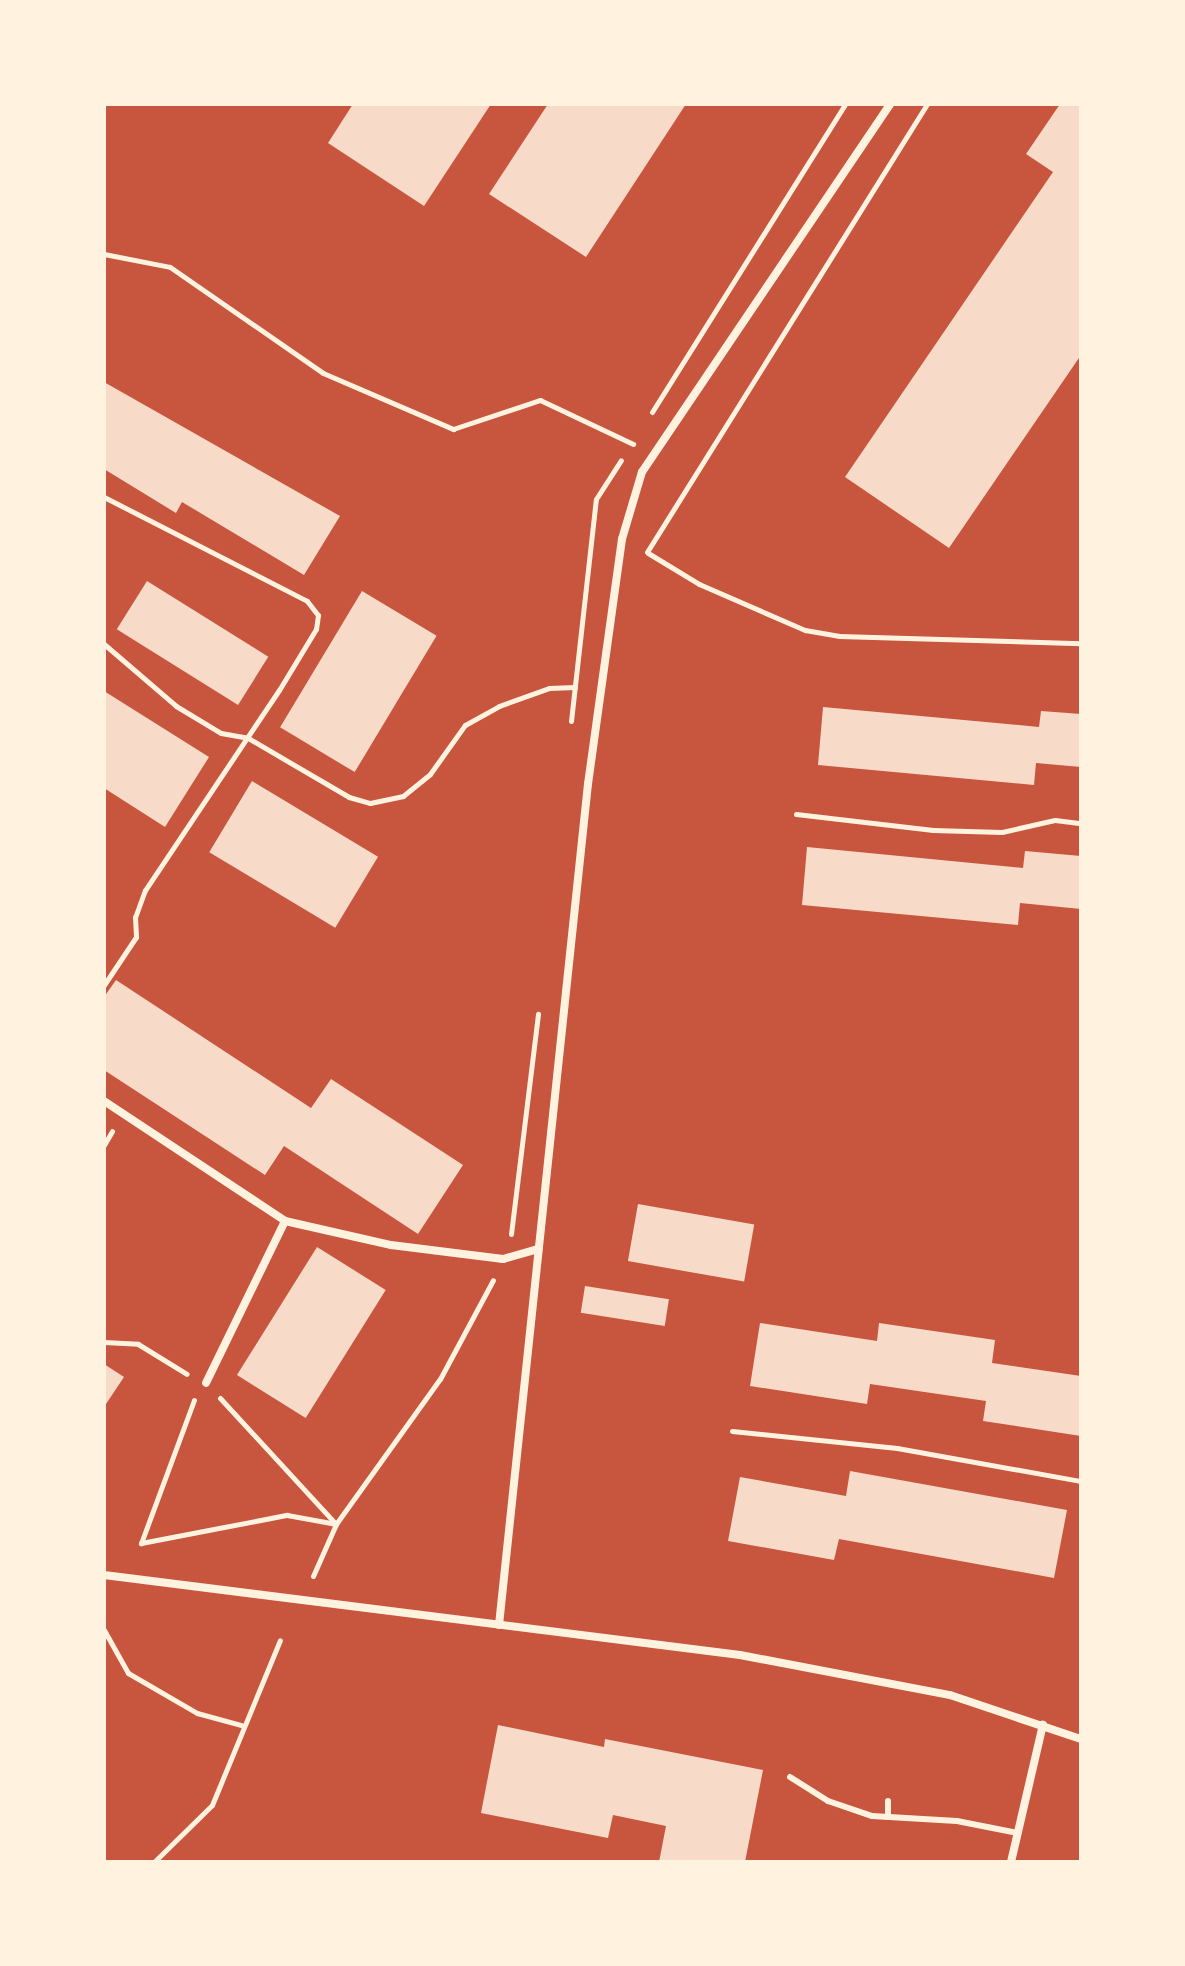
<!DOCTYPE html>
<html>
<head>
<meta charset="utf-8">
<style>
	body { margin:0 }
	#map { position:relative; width:1185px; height:1966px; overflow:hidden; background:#c8553d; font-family:Bitter,serif }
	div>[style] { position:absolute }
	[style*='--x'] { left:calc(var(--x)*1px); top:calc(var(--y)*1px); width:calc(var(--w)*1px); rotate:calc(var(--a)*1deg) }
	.building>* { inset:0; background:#f7dbc8; transform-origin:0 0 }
	.path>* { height:5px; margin:-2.5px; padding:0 2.5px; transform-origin:2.5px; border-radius:2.5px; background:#fff3e0 }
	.service>* { height:6px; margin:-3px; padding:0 3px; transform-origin:3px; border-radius:3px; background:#fff3e0 }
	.minor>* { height:8px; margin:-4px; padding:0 4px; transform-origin:4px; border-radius:4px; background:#fff3e0 }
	span { translate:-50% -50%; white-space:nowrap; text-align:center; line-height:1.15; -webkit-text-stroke:6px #fff3e0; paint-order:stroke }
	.frame { position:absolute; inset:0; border:106px solid #fff3e0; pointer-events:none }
</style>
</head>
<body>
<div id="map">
	<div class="building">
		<i style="clip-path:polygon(353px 104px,491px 104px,424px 206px,328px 143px)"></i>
		<i style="clip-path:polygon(548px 104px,686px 104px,586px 257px,489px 194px)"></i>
		<i style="clip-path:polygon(1060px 104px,1081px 104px,1081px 355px,949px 548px,845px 477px,1053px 172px,1026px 154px)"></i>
		<i style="clip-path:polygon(104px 382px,340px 516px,304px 575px,182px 502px,176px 513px,104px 469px)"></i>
		<i style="left:147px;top:581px;width:143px;height:57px;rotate:32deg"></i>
		<i style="left:362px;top:591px;width:87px;height:159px;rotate:31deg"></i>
		<i style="clip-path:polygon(104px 691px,209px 757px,165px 827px,104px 788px)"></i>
		<i style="clip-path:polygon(823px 707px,1039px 727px,1041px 711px,1081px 714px,1081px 767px,1036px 763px,1034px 785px,818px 765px)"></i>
		<i style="left:252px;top:781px;width:147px;height:83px;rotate:31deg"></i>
		<i style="clip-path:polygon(807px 847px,1023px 868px,1025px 851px,1081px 856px,1081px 909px,1020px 903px,1018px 925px,802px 905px)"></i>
		<i style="clip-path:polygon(116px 980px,311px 1108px,331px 1079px,463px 1165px,418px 1234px,284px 1146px,265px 1175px,104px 1070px,104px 997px)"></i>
		<i style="left:638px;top:1204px;width:118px;height:58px;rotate:10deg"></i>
		<i style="left:317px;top:1247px;width:81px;height:151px;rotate:32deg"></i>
		<i style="left:585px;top:1286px;width:85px;height:27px;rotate:9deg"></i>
		<i style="clip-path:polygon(760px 1323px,877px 1341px,879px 1323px,995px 1340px,992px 1363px,1081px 1376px,1081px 1436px,983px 1421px,986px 1401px,870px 1384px,867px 1404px,750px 1386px)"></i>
		<i style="clip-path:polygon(104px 1364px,124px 1377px,104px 1407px)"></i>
		<i style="clip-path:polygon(850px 1471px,1067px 1510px,1054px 1578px,839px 1539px,834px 1560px,728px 1541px,740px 1477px,846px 1496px)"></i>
		<i style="clip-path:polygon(498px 1725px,604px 1747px,605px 1739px,763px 1770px,745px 1862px,659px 1862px,666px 1826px,613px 1815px,608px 1838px,481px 1813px)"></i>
	</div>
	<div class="path">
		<i style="--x:104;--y:254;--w:67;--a:11.1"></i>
		<i style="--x:170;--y:267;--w:186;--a:34.7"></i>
		<i style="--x:323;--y:373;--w:142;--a:23.3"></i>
		<i style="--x:453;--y:429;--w:92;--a:-18.4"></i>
		<i style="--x:540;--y:400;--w:103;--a:25.3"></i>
		<i style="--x:652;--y:412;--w:363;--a:-57.9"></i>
		<i style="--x:104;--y:497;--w:228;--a:27.1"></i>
		<i style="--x:307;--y:601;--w:18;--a:52"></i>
		<i style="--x:318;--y:615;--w:14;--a:98"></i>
		<i style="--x:316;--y:629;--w:71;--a:121.2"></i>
		<i style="--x:279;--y:690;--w:241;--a:123.8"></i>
		<i style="--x:145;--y:890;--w:29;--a:110"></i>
		<i style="--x:135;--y:917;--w:20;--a:87"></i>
		<i style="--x:136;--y:937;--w:58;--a:123.7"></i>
		<i style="--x:647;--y:552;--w:528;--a:-57.99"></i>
		<i style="--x:648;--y:553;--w:60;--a:31.3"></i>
		<i style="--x:699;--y:584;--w:116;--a:23.5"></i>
		<i style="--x:805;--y:630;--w:35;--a:10"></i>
		<i style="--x:839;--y:636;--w:242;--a:1.7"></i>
		<i style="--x:104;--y:644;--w:95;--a:40.7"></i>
		<i style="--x:176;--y:706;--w:52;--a:31"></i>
		<i style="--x:221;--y:733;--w:27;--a:10"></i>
		<i style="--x:248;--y:738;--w:117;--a:30.3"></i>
		<i style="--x:349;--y:797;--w:22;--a:16"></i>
		<i style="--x:370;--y:803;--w:34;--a:-12"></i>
		<i style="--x:403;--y:796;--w:35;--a:-39"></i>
		<i style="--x:430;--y:774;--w:60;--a:-54.5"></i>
		<i style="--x:465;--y:725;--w:39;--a:-29"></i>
		<i style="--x:499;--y:706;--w:53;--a:-19.8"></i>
		<i style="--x:549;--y:688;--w:26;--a:-2"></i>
		<i style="--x:571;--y:721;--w:223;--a:-83.6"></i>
		<i style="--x:596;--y:499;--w:46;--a:-57.3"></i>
		<i style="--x:796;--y:814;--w:138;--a:6.7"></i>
		<i style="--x:933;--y:830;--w:69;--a:1.7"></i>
		<i style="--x:1002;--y:832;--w:54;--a:-12.8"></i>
		<i style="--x:1055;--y:820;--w:26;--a:7"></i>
		<i style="--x:104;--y:1145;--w:16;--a:-60"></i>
		<i style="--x:511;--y:1234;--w:222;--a:-83"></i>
		<i style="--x:104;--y:1342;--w:34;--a:3"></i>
		<i style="--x:138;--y:1344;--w:57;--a:31.5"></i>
		<i style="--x:220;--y:1398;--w:170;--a:47.4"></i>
		<i style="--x:194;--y:1400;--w:153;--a:110.3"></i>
		<i style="--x:141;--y:1543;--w:149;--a:-10.9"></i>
		<i style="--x:287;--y:1515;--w:50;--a:10.4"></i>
		<i style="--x:732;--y:1431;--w:166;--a:5.9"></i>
		<i style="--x:897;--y:1448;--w:187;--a:10.2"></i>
		<i style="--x:313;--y:1576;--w:57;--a:-66.1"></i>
		<i style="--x:336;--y:1524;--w:178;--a:-54.4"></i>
		<i style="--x:440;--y:1379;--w:112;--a:-61.8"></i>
		<i style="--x:104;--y:1630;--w:49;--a:60.8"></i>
		<i style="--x:128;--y:1673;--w:80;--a:30.1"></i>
		<i style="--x:197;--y:1713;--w:46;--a:15.3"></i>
		<i style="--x:154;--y:1862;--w:81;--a:-44.5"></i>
		<i style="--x:212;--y:1805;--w:178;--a:-67.6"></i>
	</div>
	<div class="service">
		<i style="--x:790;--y:1777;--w:45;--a:32.3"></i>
		<i style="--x:828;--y:1801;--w:46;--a:18.8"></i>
		<i style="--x:872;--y:1816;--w:85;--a:3.4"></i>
		<i style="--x:957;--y:1821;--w:62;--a:11.1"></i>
		<i style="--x:888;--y:1801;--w:16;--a:90"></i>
	</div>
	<div class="minor">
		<i style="--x:104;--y:1101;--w:217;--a:33.5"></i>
		<i style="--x:285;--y:1221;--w:180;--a:116"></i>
		<i style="--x:285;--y:1221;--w:109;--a:12.8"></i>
		<i style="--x:391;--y:1245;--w:113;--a:7.1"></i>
		<i style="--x:503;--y:1259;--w:37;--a:-16"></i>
		<i style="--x:104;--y:1575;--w:641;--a:7.17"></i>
		<i style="--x:740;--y:1655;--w:214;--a:10.8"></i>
		<i style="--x:950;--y:1695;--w:138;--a:18.6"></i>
		<i style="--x:499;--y:1625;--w:846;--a:-83.96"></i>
		<i style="--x:588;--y:784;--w:247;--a:-82.1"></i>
		<i style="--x:622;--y:539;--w:70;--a:-73.4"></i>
		<i style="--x:642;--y:472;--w:444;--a:-56"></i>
		<i style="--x:1011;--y:1862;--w:141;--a:-76.9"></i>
	</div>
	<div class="frame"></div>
</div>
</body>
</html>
